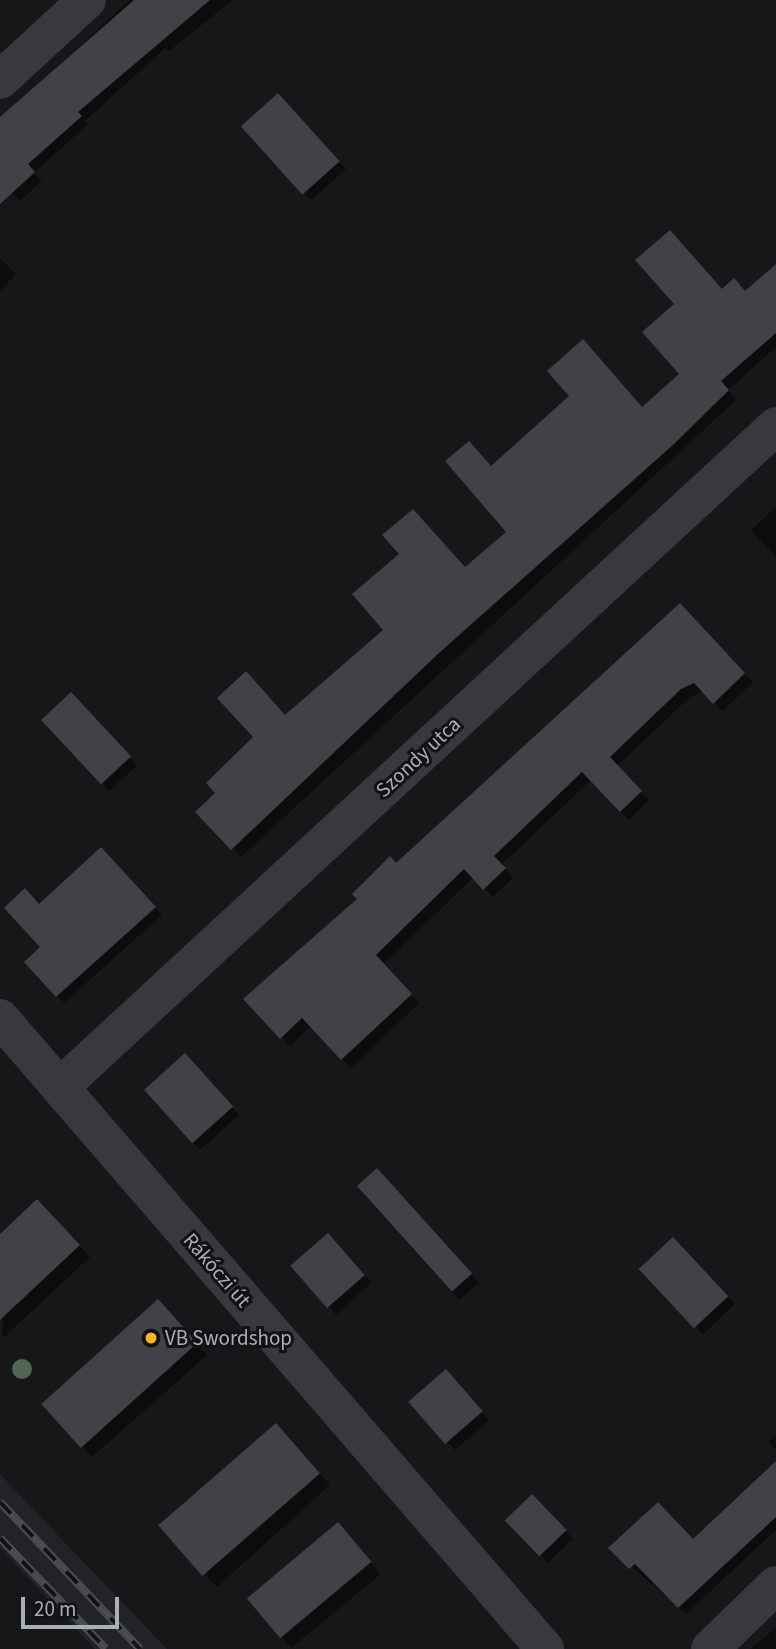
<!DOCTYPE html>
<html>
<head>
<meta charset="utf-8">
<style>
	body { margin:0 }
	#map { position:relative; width:776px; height:1649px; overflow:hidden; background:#17171a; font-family:"Source Sans 3",sans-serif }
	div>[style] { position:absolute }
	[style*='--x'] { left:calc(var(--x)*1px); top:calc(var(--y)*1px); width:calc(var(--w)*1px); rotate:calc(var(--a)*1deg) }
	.built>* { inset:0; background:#232327 }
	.shadow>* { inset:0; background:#0007; transform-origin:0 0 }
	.building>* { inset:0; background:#414247; transform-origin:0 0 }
	.minor>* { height:38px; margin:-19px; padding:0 19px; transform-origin:19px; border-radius:19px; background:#38393f }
	.rail>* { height:8px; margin-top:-4px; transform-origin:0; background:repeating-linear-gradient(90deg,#121215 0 16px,#4b4d54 0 32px); box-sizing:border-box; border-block:2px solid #4b4d54 }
	.trees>* { width:20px; height:20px; margin:-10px; border-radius:50%; background:#506652 }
	.dots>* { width:19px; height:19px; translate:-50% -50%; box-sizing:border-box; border:4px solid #121215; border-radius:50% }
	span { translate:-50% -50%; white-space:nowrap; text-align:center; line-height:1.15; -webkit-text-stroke:6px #121215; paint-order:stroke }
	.street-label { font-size:21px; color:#a8aeba }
	.poi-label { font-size:21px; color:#a8aeba }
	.left { translate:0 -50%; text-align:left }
	.scale { position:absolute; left:21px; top:1597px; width:98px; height:32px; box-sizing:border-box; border:4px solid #a8aeba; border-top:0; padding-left:9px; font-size:21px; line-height:24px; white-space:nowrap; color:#a8aeba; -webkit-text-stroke:5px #121215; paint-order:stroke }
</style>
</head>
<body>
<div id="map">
	<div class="built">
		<i style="clip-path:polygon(0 1474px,53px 1530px,167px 1649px,95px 1649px,0 1548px)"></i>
	</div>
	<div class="shadow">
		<i style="clip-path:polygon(130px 0,233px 0,169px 51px,165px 48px,85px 121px,88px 124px,34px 173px,42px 181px,20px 201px,0 180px,0 120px)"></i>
		<i style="clip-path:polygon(285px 103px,346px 169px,312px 200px,304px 193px)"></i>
		<i style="clip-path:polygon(0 258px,16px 274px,0 291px)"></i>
		<i style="clip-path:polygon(776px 264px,776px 347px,728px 390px,736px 400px,241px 857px,197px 812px,286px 717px,508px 532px,491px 468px,642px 409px,682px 375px,722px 291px,746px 293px)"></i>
		<i style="clip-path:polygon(776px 507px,776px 557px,751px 530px)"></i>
		<i style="clip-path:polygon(680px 606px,753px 682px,723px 711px,703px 691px,690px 697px,617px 766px,649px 800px,629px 820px,591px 780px,501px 865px,513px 878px,493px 897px,474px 877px,383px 964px,419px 1003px,351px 1068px,311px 1026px,290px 1046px,246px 1000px)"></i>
		<i style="clip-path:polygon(78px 702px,137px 766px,109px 791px,102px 784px)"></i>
		<i style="clip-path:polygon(108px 856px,162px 915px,64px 1003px,26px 962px,43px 947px,39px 906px)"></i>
		<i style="clip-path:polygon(192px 1063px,239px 1115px,200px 1150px,193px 1142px)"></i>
		<i style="left:384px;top:1178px;width:141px;height:26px;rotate:48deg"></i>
		<i style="clip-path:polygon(48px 1212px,90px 1257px,3px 1338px,0 1236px)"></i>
		<i style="left:673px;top:1240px;width:89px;height:44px;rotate:46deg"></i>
		<i style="clip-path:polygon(336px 1243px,371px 1283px,336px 1315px,293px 1267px)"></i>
		<i style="clip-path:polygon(169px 1312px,207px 1355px,92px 1457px,43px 1403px)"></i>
		<i style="clip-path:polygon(453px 1379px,489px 1420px,455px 1450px,447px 1442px)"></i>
		<i style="clip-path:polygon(776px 1435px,776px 1450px,768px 1442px)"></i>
		<i style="clip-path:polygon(287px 1437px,330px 1485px,217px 1587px,206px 1576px)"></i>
		<i style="clip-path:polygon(776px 1463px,776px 1530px,686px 1614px,611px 1548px,693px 1541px)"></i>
		<i style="left:532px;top:1496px;width:59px;height:35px;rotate:46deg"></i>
		<i style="clip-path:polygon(349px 1536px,381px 1574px,291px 1648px,248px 1599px)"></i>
		<i style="clip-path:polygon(775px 1628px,776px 1649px,751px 1649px)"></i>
	</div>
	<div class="building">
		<i style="clip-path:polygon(134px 0,210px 0,78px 112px,82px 116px,28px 164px,35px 172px,0 204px,0 117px)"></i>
		<i style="left:278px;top:93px;width:92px;height:50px;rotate:48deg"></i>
		<i style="clip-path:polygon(670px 230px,722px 289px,734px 278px,745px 291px,776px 264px,776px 333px,721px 381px,729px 390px,674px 444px,439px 653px,231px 850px,195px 812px,215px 793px,206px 783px,253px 737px,217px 698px,246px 671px,285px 715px,383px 630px,352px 594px,399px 554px,382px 535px,413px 509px,465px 567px,506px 532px,445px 461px,469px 441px,491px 466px,569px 396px,547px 371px,583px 339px,642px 407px,679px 374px,642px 332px,674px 304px,635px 260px)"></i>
		<i style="clip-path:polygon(680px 603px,745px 673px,713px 704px,694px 683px,681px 689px,610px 757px,642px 791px,620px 812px,582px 772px,494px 856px,506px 868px,483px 890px,464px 869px,376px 955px,412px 994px,341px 1060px,302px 1018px,280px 1039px,243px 999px,357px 899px,352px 894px,390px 856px,396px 863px)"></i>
		<i style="left:71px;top:692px;width:88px;height:41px;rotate:47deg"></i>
		<i style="clip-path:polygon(101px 847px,156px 907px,56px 997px,24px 962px,40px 947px,4px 908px,25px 888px,39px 904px)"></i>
		<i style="left:185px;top:1053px;width:72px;height:55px;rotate:48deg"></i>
		<i style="left:377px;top:1168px;width:142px;height:27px;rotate:48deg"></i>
		<i style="clip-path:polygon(37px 1199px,80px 1245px,0 1320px,0 1234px)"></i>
		<i style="left:328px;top:1233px;width:56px;height:50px;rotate:49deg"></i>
		<i style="left:673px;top:1237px;width:81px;height:47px;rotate:47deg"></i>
		<i style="left:158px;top:1299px;width:59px;height:157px;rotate:48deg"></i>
		<i style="left:446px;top:1369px;width:56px;height:50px;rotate:49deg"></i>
		<i style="left:276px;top:1423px;width:67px;height:156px;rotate:49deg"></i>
		<i style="clip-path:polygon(776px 1461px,776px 1517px,678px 1608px,635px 1564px,629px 1569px,608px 1548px,658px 1502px,693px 1539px)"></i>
		<i style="left:532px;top:1494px;width:50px;height:38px;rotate:46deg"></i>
		<i style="left:338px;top:1522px;width:52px;height:119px;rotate:50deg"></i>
	</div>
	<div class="minor">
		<i style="--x:0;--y:80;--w:118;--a:-42.6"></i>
		<i style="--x:0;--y:1018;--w:834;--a:49.18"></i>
		<i style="--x:60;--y:1087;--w:974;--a:-42.71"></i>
		<i style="--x:710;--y:1649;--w:92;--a:-44.1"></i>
	</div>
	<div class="rail">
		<i style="--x:0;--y:1502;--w:203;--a:46.4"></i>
		<i style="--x:0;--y:1538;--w:153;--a:46.3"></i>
	</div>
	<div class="trees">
		<i style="left:22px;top:1369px"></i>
	</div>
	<div class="dots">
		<i style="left:151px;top:1338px;background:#ffb12a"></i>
	</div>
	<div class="street-label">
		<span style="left:418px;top:757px;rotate:-43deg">Szondy utca</span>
		<span style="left:217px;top:1270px;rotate:49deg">Rákóczi út</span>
	</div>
	<div class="poi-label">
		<span class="left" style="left:165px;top:1338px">VB Swordshop</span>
	</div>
	<div class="scale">20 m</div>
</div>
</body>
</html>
